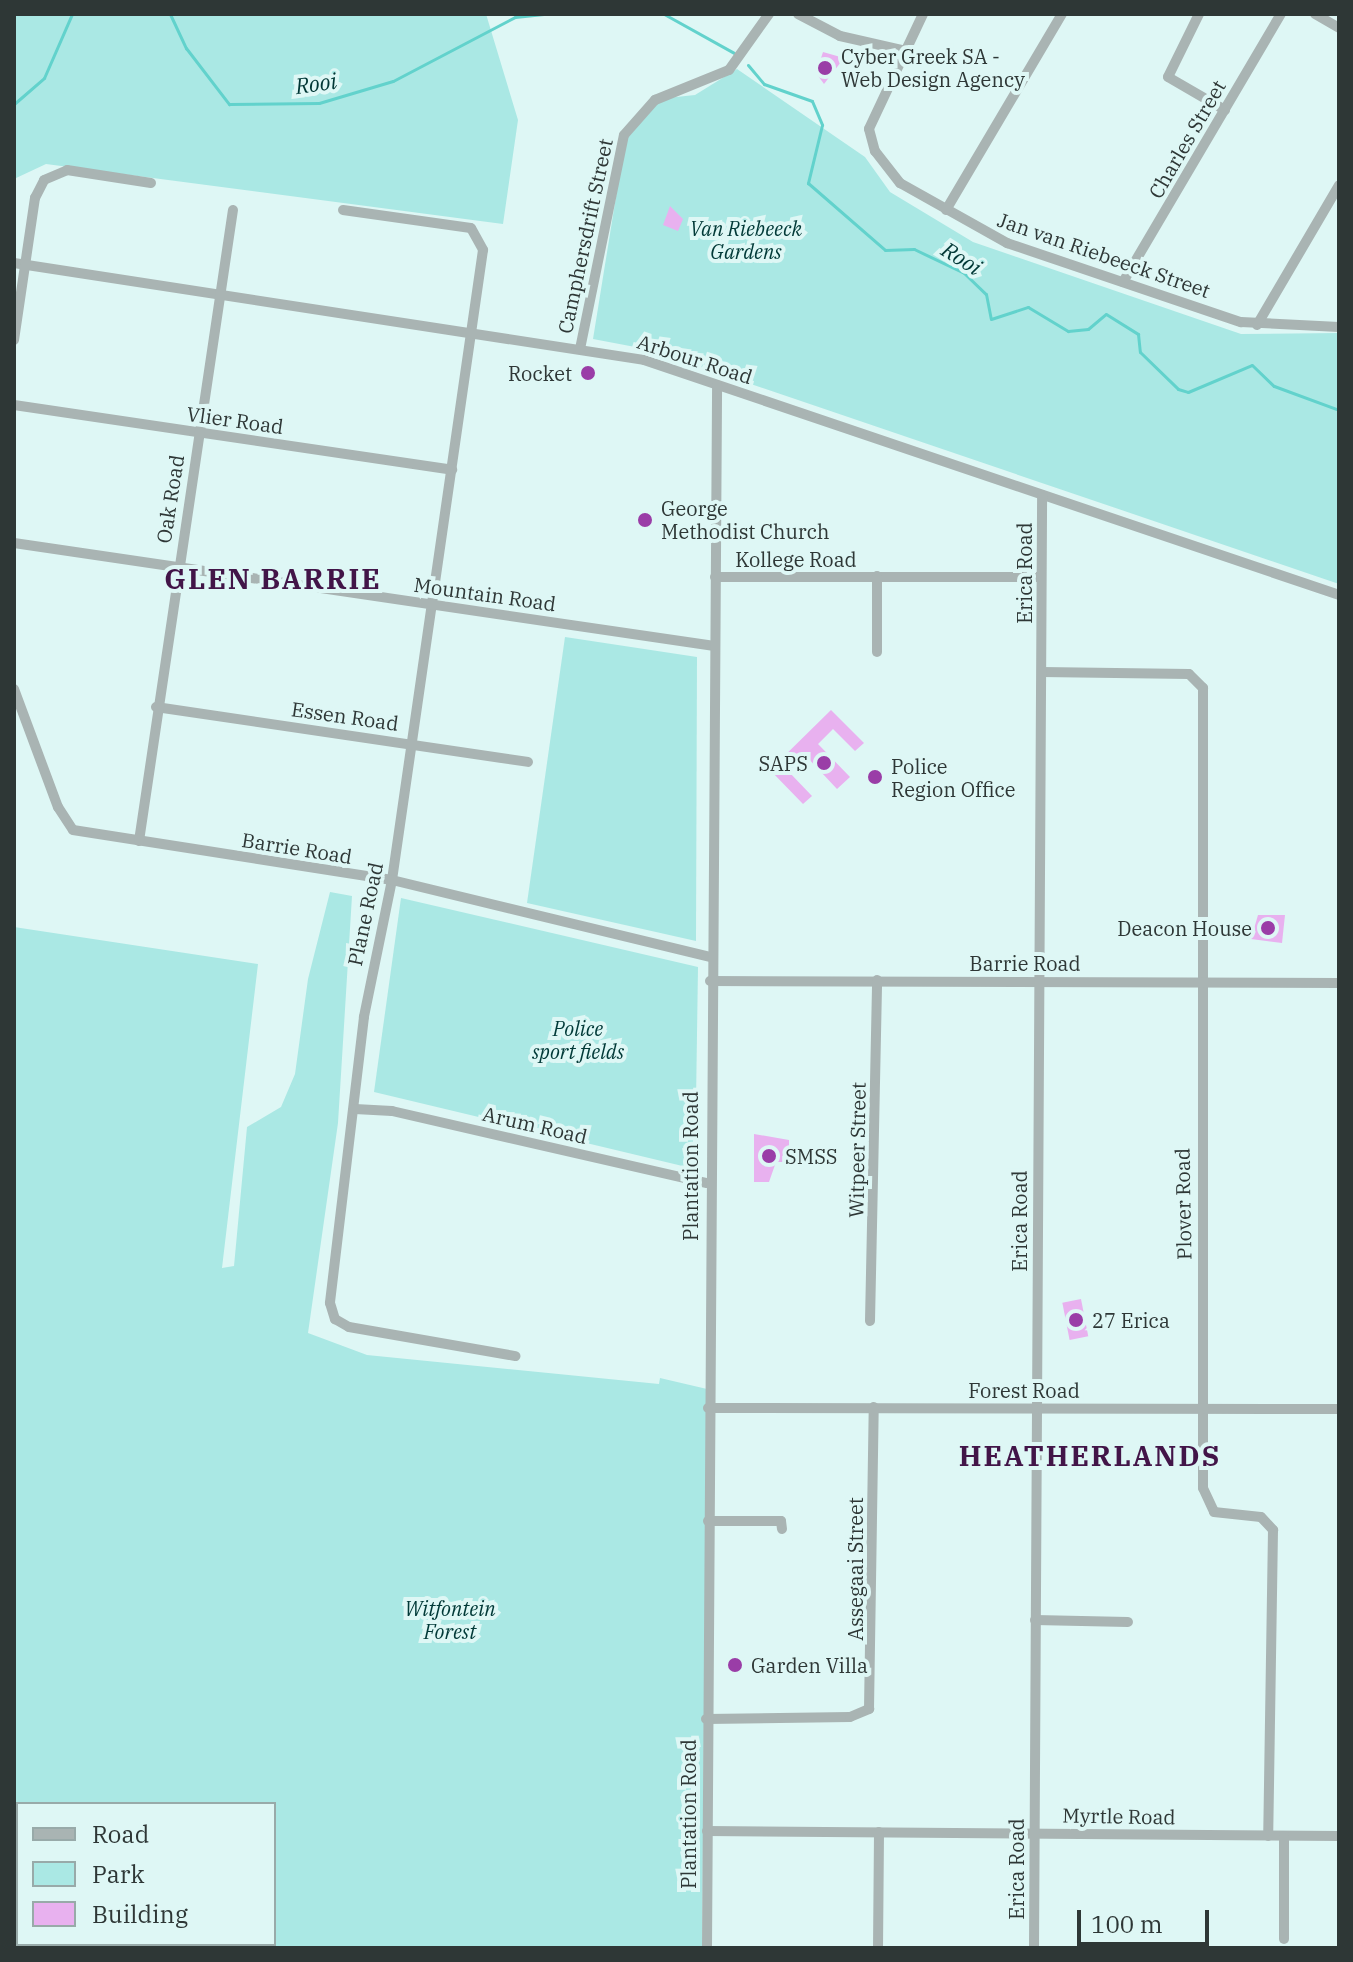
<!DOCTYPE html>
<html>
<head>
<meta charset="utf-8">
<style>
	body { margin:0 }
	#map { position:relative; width:1353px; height:1962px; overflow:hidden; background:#def7f5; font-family:"IBM Plex Serif",serif }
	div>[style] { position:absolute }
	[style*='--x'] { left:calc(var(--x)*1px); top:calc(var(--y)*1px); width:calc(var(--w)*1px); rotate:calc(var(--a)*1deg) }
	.green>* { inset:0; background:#aae8e4 }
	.stream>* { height:3px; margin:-1.5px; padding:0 1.5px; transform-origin:1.5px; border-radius:1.5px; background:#62d2cc }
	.building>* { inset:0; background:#e8b1ef; transform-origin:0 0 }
	.minor>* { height:10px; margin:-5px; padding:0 5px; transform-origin:5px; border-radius:5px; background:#a9b4b3 }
	.dots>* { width:22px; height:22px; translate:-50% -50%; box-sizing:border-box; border:4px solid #def7f5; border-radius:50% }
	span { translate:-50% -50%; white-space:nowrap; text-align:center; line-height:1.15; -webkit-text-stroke:8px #def7f5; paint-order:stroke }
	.poi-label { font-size:20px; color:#2e3736 }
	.left { translate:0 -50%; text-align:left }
	.right { translate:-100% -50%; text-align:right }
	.street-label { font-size:20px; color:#2e3736 }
	.park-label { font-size:20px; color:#013937; font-style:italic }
	.water-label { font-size:22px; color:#003735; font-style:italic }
	.district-label { font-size:28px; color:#421548; font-weight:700; letter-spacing:2px }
	.frame { position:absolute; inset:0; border:16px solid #2e3736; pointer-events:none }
	.legend { position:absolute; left:16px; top:1802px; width:260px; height:144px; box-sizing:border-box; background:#def7f5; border:2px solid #98aaa9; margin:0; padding:10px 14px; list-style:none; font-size:24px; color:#2e3736 }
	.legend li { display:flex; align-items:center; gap:16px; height:40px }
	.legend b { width:40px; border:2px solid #98aaa9 }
	.scale { position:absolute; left:1077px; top:1910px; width:132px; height:36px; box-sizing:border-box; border:4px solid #2e3736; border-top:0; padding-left:10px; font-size:24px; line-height:28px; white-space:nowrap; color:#2e3736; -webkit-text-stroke:6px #def7f5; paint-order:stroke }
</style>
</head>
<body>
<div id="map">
	<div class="green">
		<i style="clip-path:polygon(14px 14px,486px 14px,518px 120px,503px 224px,46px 164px,14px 179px)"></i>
		<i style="clip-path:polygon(737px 69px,865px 157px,890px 192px,973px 242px,1241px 334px,1339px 333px,1339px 584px,651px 350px,593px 339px,625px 141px,641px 113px,667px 98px,695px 95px)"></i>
		<i style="clip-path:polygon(565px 637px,697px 657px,696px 941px,527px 903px)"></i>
		<i style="clip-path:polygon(evenodd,330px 892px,352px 896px,338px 1123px,308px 1333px,367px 1355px,659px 1384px,660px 1378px,707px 1389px,702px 1948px,14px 1948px,14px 927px,258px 964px,222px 1268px,234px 1266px,247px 1127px,281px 1107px,295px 1074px,308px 979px,330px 892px,18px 1804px,274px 1804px,274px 1944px,18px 1944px,18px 1804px)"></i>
		<i style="clip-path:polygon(401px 898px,698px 967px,695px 1169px,374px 1092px)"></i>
	</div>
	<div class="stream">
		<i style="--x:170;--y:14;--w:38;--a:65"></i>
		<i style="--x:186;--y:48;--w:71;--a:52.5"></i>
		<i style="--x:229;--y:104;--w:90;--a:-0.6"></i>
		<i style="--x:319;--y:103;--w:77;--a:-16.6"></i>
		<i style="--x:393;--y:81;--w:138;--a:-27.7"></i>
		<i style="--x:515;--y:17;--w:31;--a:-6"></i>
		<i style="--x:664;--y:14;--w:80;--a:29.1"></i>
		<i style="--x:748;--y:65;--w:25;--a:50"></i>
		<i style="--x:764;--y:84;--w:51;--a:19.5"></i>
		<i style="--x:812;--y:101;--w:26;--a:67"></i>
		<i style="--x:822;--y:125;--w:60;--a:103.6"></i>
		<i style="--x:808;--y:183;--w:102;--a:41"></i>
		<i style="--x:885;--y:250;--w:29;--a:-2"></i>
		<i style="--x:914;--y:249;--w:55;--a:25.6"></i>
		<i style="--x:964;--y:273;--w:30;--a:44"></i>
		<i style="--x:986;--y:294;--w:25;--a:79"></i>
		<i style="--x:991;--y:319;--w:39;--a:-18"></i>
		<i style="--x:1028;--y:307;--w:47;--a:31"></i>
		<i style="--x:1068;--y:331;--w:20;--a:-6"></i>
		<i style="--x:1088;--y:329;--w:23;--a:-40"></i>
		<i style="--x:1106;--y:314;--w:38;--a:32"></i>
		<i style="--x:1138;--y:334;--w:18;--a:84"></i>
		<i style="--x:1140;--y:352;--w:53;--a:44.2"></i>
		<i style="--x:1178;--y:389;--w:10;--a:17"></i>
		<i style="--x:1188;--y:392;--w:69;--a:-22.9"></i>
		<i style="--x:1252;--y:365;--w:30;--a:44"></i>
		<i style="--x:1274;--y:386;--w:69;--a:20.3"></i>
		<i style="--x:14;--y:104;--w:40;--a:-41"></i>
		<i style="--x:44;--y:78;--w:70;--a:-66.4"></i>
		<i style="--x:14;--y:1830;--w:4;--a:14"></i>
		<i style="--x:265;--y:1944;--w:5;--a:53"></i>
	</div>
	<div class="building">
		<i style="clip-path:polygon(823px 52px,844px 58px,824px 84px,816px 73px)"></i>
		<i style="clip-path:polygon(670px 206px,683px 219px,678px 231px,663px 225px)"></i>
		<i style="clip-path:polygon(831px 710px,864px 743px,855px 751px,833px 729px,818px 744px,850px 777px,837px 789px,806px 756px,789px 772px,812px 796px,803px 804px,770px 770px)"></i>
		<i style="clip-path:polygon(1258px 915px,1285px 915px,1282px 943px,1251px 939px)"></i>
		<i style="clip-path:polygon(754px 1134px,789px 1140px,789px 1162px,776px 1162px,769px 1182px,754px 1182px)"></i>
		<i style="left:1081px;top:1299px;width:38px;height:19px;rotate:79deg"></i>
	</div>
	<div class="minor">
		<i style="--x:798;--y:14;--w:47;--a:27.6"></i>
		<i style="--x:840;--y:36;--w:64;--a:12.7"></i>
		<i style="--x:923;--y:14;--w:127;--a:115.2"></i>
		<i style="--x:869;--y:129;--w:23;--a:75"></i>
		<i style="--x:875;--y:151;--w:41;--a:52"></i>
		<i style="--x:900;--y:183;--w:123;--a:29.3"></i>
		<i style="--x:1007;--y:243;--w:247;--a:18.7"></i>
		<i style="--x:1241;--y:322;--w:98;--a:2.9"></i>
		<i style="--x:1199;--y:14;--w:70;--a:116.2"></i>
		<i style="--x:1168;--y:77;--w:66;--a:30.1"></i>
		<i style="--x:1315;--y:14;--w:28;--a:30"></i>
		<i style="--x:343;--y:210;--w:129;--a:8"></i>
		<i style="--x:471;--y:228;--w:25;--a:61"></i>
		<i style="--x:483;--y:250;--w:637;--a:98.22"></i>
		<i style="--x:392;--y:880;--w:140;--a:101.6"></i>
		<i style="--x:364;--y:1017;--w:288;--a:96.8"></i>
		<i style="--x:330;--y:1303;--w:17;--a:73"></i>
		<i style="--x:335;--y:1319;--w:16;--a:30"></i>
		<i style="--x:349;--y:1327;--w:169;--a:9.9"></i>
		<i style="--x:946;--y:210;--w:228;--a:-59.4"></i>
		<i style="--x:14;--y:263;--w:637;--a:8.75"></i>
		<i style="--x:644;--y:360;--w:734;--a:18.68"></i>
		<i style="--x:1123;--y:282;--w:311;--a:-59.5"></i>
		<i style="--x:1257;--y:325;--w:162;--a:-59.6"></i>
		<i style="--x:14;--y:340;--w:144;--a:-81.6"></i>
		<i style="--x:35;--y:198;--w:20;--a:-63"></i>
		<i style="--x:44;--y:180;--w:25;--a:-23"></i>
		<i style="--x:67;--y:170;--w:85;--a:8.8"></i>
		<i style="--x:580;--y:349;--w:218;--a:-78.4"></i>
		<i style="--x:624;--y:135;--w:47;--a:-48.5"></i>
		<i style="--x:655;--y:100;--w:80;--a:-22.1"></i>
		<i style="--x:729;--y:70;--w:69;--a:-54.5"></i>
		<i style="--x:14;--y:405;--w:443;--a:8.4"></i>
		<i style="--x:14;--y:543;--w:708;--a:8.37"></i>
		<i style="--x:715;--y:577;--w:326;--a:0"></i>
		<i style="--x:877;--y:652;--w:76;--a:-90"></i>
		<i style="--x:1042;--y:672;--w:147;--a:0.8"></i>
		<i style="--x:1189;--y:674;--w:20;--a:45"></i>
		<i style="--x:1203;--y:688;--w:800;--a:90"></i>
		<i style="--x:1203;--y:1488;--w:26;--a:65"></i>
		<i style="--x:1214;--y:1512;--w:47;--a:6.1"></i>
		<i style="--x:1261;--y:1517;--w:18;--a:47"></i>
		<i style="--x:1273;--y:1530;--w:306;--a:90.9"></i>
		<i style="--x:14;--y:689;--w:126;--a:69.6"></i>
		<i style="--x:58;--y:807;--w:27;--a:57"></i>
		<i style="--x:73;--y:830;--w:323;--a:8.9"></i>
		<i style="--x:392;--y:880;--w:327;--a:13.6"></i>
		<i style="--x:156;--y:707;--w:376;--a:8.4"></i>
		<i style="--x:139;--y:841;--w:638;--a:-81.53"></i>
		<i style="--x:710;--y:981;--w:629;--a:0.18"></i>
		<i style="--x:355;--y:1109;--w:37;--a:3"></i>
		<i style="--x:392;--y:1111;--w:323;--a:12.9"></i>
		<i style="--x:870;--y:1321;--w:341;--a:-88.8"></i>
		<i style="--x:708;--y:1408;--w:631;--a:0.09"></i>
		<i style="--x:708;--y:1521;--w:73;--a:0"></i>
		<i style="--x:781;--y:1521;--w:8;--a:83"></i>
		<i style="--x:1035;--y:1620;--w:93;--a:1.2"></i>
		<i style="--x:706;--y:1719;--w:144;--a:-0.8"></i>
		<i style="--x:850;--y:1717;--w:21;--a:-23"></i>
		<i style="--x:869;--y:1709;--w:302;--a:-89.1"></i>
		<i style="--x:707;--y:1831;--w:632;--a:0.45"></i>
		<i style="--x:1284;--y:1836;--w:103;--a:90"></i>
		<i style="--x:707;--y:1948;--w:1563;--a:-89.63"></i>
		<i style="--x:878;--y:1948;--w:116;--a:-89.5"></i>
		<i style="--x:1034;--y:1948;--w:1453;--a:-89.68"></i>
	</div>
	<div class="dots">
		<i style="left:825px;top:68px;background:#9a3da7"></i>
		<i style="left:588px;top:373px;background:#9a3da7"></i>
		<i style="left:645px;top:520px;background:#9a3da7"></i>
		<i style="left:824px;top:763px;background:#9a3da7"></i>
		<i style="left:875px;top:777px;background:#9a3da7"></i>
		<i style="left:1268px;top:928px;background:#9a3da7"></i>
		<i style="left:769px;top:1156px;background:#9a3da7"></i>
		<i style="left:1076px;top:1320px;background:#9a3da7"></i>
		<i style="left:735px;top:1665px;background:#9a3da7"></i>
	</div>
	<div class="poi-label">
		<span class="left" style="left:841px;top:68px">Cyber Greek SA -<br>Web Design Agency</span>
		<span class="right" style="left:572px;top:373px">Rocket</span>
		<span class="left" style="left:661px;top:520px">George<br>Methodist Church</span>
		<span class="right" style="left:808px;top:763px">SAPS</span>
		<span class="left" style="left:891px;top:778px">Police<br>Region Office</span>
		<span class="right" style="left:1252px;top:928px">Deacon House</span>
		<span class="left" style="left:785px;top:1156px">SMSS</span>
		<span class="left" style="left:1092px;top:1320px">27 Erica</span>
		<span class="left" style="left:751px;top:1665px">Garden Villa</span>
	</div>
	<div class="street-label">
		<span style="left:1187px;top:139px;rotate:-60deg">Charles Street</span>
		<span style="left:585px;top:236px;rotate:-78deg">Camphersdrift Street</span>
		<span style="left:1104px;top:255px;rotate:19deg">Jan van Riebeeck Street</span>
		<span style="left:695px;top:359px;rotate:18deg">Arbour Road</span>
		<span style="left:235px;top:420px;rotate:8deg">Vlier Road</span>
		<span style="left:170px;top:499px;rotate:-81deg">Oak Road</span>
		<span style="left:796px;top:559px">Kollege Road</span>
		<span style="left:1024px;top:573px;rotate:-90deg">Erica Road</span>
		<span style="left:485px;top:594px;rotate:8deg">Mountain Road</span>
		<span style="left:345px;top:716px;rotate:8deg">Essen Road</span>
		<span style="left:297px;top:848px;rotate:9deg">Barrie Road</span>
		<span style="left:365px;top:914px;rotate:-78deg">Plane Road</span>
		<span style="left:1025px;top:963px">Barrie Road</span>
		<span style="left:535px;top:1125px;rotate:13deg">Arum Road</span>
		<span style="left:857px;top:1150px;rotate:-89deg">Witpeer Street</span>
		<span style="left:690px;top:1166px;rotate:-90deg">Plantation Road</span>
		<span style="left:1183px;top:1204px;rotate:-91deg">Plover Road</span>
		<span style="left:1019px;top:1221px;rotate:-90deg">Erica Road</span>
		<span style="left:1024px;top:1390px">Forest Road</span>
		<span style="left:855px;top:1569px;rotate:-90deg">Assegaai Street</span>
		<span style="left:688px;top:1814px;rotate:-90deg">Plantation Road</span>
		<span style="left:1119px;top:1816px;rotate:1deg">Myrtle Road</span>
		<span style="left:1016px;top:1869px;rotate:-90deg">Erica Road</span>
	</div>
	<div class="park-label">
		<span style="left:746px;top:240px">Van Riebeeck<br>Gardens</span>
		<span style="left:578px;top:1040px">Police<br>sport fields</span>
		<span style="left:450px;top:1620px">Witfontein<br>Forest</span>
	</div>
	<div class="water-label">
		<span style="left:316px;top:83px;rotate:-8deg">Rooi</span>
		<span style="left:962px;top:258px;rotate:32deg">Rooi</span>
	</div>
	<div class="district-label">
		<span style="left:273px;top:579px">GLEN BARRIE</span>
		<span style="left:1090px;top:1456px">HEATHERLANDS</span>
	</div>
	<div class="frame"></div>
	<ul class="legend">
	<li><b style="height:10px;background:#a9b4b3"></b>Road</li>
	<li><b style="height:22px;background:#aae8e4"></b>Park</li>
	<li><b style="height:22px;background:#e8b1ef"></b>Building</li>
	</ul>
	<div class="scale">100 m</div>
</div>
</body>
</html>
